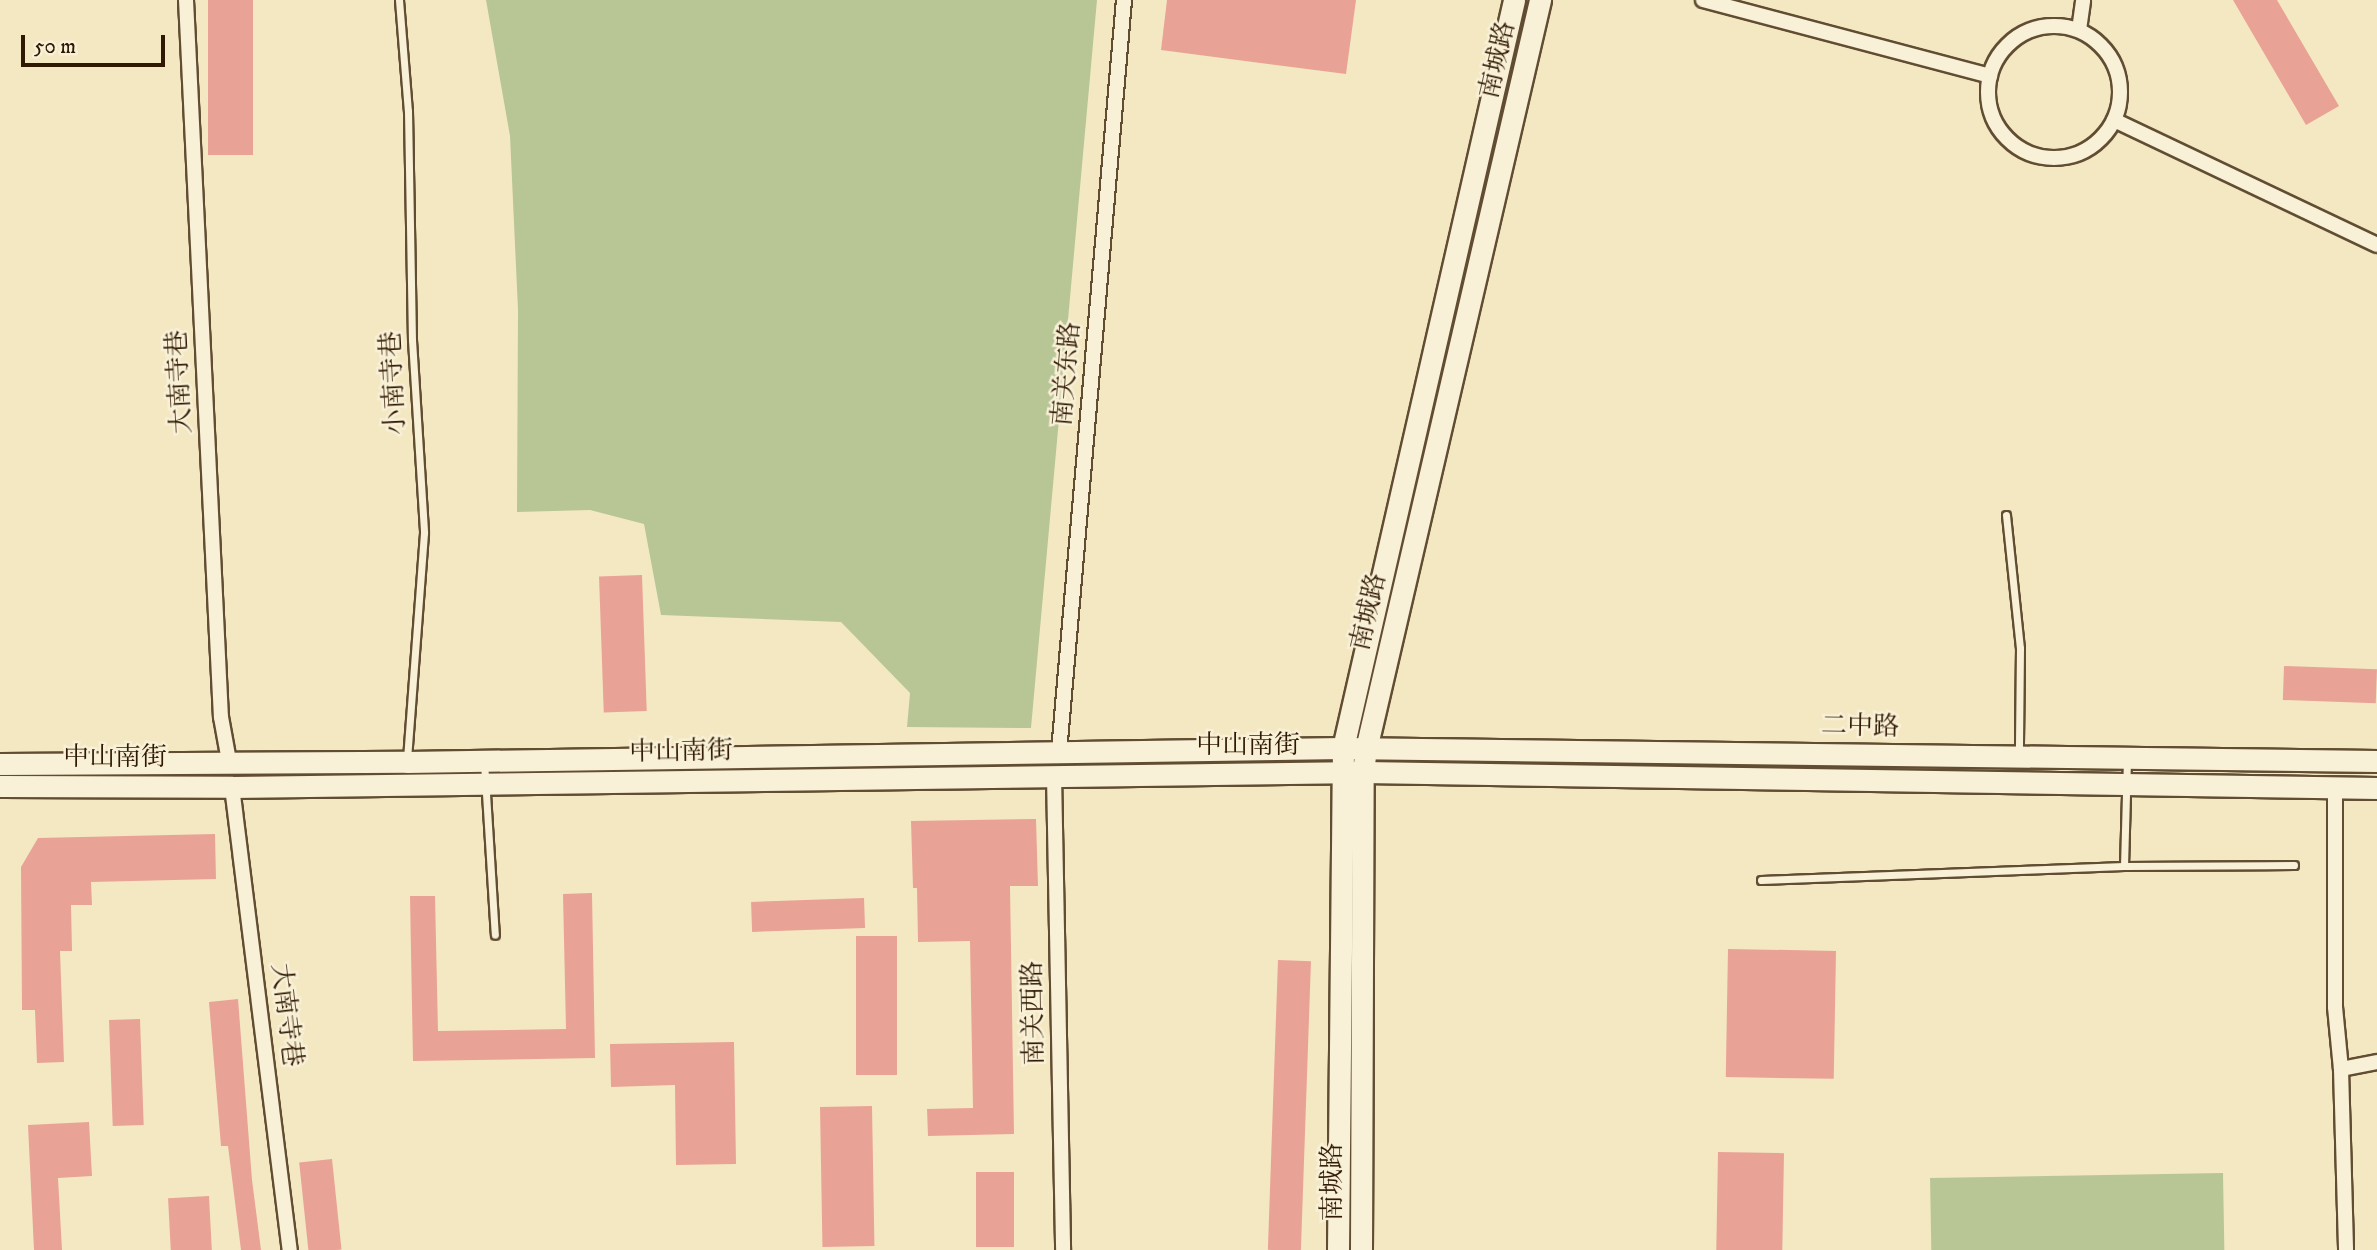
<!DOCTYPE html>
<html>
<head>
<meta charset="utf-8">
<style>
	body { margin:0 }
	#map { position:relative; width:2377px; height:1250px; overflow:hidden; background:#f4e8c2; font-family:"IM FELL DW Pica","Noto Serif SC",serif }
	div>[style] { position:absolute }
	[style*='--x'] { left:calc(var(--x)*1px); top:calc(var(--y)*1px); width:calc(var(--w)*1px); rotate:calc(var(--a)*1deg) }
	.green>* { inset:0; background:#b8c696; transform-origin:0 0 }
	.building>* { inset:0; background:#e9a296; transform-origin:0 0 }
	.roads { filter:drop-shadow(2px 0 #614d32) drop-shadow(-2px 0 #614d32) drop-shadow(0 2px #614d32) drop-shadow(0 -2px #614d32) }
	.lane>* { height:7px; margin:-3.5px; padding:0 3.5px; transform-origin:3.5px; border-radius:3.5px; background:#f8f0d7 }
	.street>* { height:14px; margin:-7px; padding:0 7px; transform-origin:7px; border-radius:7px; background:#f8f0d7 }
	.street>.ring { margin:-7px; padding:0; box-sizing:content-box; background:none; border:14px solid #f8f0d7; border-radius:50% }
	.secondary>* { height:21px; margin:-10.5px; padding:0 10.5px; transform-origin:10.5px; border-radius:10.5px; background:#f8f0d7 }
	span { translate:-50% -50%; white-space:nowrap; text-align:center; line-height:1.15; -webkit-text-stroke:5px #f8f0d7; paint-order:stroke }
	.street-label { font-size:26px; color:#301902 }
	.scale { position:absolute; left:21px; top:35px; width:144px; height:32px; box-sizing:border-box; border:4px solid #301902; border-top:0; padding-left:9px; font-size:21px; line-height:24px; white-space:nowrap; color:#301902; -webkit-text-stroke:5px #f8f0d7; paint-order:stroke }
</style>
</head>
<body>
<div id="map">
	<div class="green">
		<i style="clip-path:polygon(486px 0,1097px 0,1031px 728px,907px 727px,910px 693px,841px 622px,661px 615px,644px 524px,590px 510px,517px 512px,518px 310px,510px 136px)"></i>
		<i style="left:2223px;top:1173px;width:77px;height:293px;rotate:89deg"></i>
	</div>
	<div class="building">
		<i style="left:208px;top:0;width:45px;height:155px"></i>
		<i style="clip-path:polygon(1167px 0,1356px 0,1346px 74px,1161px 50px)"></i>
		<i style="clip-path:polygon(2233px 0,2277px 0,2339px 106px,2306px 125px)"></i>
		<i style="left:642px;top:575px;width:136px;height:43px;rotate:88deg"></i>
		<i style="left:2284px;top:666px;width:93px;height:34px;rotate:2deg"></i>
		<i style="clip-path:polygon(1036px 819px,1038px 886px,1010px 886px,1014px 1134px,928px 1136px,927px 1109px,973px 1108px,970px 941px,918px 942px,917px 888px,913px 888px,911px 821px)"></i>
		<i style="clip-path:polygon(215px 834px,216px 879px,91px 882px,92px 905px,71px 905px,72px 951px,60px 951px,64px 1062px,37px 1063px,35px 1010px,22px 1010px,21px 867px,38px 838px)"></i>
		<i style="clip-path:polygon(592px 893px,595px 1058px,413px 1061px,410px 896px,435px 896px,438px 1031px,566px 1029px,563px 894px)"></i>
		<i style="left:864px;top:898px;width:30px;height:113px;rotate:88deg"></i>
		<i style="left:856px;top:936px;width:41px;height:139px"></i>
		<i style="left:1728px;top:949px;width:108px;height:128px;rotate:1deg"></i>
		<i style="left:1278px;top:960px;width:33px;height:290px;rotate:2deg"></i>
		<i style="clip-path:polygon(238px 999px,252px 1180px,261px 1250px,241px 1250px,228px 1146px,221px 1146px,209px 1002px)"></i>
		<i style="left:140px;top:1019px;width:106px;height:31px;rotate:88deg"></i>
		<i style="clip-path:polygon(734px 1042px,736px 1164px,676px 1165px,675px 1085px,611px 1087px,610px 1044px)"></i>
		<i style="left:872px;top:1106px;width:140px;height:52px;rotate:89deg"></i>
		<i style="clip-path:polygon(89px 1122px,92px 1176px,58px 1178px,62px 1250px,34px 1250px,28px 1125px)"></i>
		<i style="left:1718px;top:1152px;width:66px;height:98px;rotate:1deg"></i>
		<i style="left:332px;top:1159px;width:91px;height:33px;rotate:84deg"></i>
		<i style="left:976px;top:1172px;width:38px;height:75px"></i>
		<i style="left:209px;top:1196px;width:54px;height:41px;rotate:87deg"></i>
	</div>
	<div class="roads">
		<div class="lane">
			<i style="--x:399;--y:0;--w:111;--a:85.4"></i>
			<i style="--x:408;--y:111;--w:229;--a:89"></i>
			<i style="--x:412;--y:340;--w:193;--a:86.4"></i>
			<i style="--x:424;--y:533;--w:229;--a:94.3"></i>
			<i style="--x:2006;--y:515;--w:134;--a:84"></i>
			<i style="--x:2020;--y:648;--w:104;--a:90.6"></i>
			<i style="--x:484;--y:762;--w:173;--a:86.4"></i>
			<i style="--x:2124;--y:866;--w:107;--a:-88.4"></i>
			<i style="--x:1761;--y:880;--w:363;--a:-2.2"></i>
			<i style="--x:2124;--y:866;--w:170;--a:-0.3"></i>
		</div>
		<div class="street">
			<i style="--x:186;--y:0;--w:718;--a:87.21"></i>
			<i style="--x:221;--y:717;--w:45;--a:79.7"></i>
			<i style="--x:1703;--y:0;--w:297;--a:14.8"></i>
			<i class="ring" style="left:1988px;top:26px;width:118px;height:118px"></i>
			<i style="--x:2079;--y:30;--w:30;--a:-82"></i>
			<i style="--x:2114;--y:120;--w:291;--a:25.4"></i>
			<i style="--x:1059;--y:752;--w:755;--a:-85.06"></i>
			<i style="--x:1054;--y:775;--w:475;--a:88.9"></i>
			<i style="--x:232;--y:787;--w:467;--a:82.9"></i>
			<i style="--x:2335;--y:787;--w:220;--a:90"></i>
			<i style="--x:2335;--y:1007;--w:62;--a:84.5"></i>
			<i style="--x:2341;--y:1069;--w:181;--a:88.4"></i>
			<i style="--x:2341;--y:1069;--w:37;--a:-11"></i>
		</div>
		<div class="secondary">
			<i style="--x:0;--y:764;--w:407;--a:-0.3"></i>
			<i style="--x:407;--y:762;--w:936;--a:-0.86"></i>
			<i style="--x:1343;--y:748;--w:1034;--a:0.72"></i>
			<i style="--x:0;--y:786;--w:232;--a:0.2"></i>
			<i style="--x:232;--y:787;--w:1131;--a:-0.76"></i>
			<i style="--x:1363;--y:772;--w:1014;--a:0.9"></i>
			<i style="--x:1338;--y:1250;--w:502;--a:-89.43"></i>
			<i style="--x:1343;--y:748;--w:767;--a:-77.12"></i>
			<i style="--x:1361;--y:1250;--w:478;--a:-89.8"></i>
			<i style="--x:1363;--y:772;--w:23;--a:-83"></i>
			<i style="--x:1366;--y:749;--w:769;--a:-76.92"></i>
		</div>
	</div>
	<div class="street-label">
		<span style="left:1498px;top:60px;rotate:-77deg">南城路</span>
		<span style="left:1067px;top:374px;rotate:-85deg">南关东路</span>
		<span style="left:180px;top:382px;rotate:-93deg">大南寺巷</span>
		<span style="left:394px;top:383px;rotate:-93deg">小南寺巷</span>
		<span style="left:1369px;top:612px;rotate:-77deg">南城路</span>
		<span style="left:1860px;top:727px;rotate:1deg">二中路</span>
		<span style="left:1248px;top:746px">中山南街</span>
		<span style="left:681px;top:752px;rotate:-1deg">中山南街</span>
		<span style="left:115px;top:758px">中山南街</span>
		<span style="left:1034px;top:1013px;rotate:-91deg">南关西路</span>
		<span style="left:286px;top:1015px;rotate:83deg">大南寺巷</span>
		<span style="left:1333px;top:1182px;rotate:-90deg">南城路</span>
	</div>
	<div class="scale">50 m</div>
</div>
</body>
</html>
